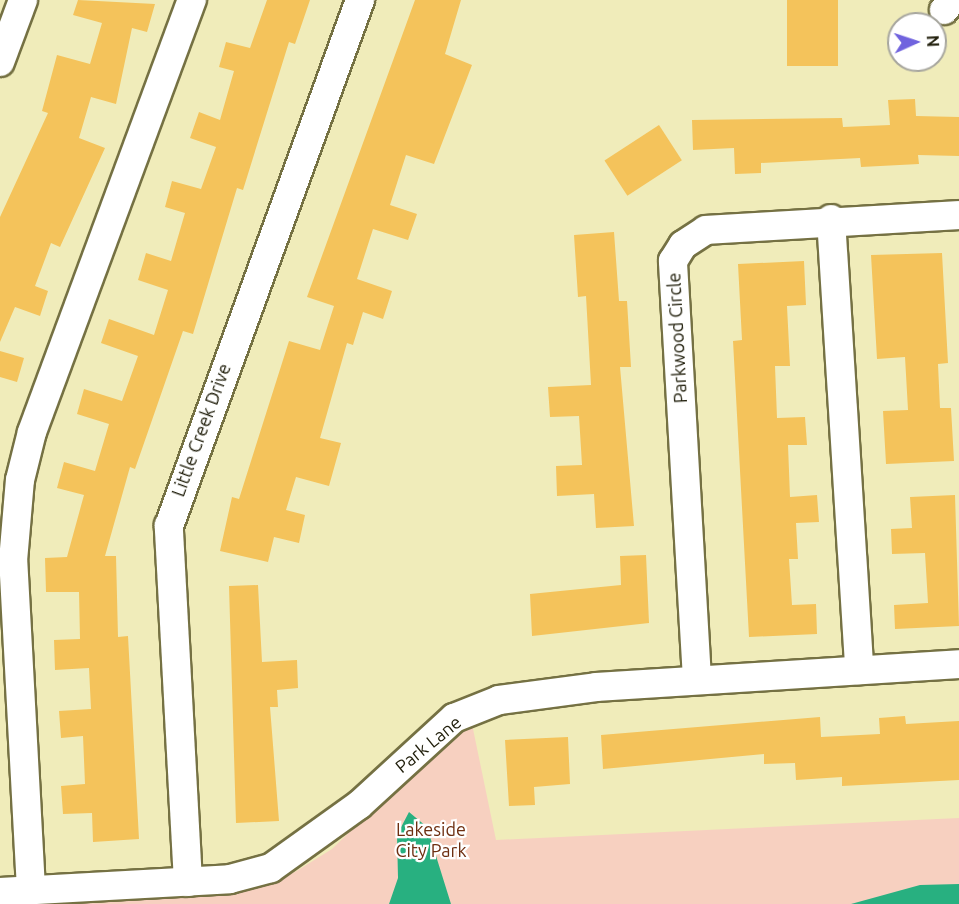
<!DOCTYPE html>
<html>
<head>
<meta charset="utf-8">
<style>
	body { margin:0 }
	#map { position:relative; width:959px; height:904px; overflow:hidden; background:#f0ecba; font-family:Ubuntu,sans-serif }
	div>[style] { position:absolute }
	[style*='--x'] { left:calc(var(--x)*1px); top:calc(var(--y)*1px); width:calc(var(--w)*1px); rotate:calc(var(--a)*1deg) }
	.green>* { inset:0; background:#f7d0c0 }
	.water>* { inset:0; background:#28b080 }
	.building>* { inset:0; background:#f4c35b; transform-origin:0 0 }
	.roads { filter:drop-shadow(2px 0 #757143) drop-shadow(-2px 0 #757143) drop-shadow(0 2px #757143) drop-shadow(0 -2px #757143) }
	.minor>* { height:28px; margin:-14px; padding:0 14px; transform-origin:14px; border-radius:14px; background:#fff }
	span { translate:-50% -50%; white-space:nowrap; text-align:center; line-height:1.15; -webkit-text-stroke:4.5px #fff; paint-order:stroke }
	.street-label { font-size:18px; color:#22200d }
	.park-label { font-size:18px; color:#6d2e10 }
	.north { position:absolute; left:887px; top:12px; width:60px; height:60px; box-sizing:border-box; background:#fff; border:2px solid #a7a69e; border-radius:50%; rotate:87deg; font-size:16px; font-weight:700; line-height:24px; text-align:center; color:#22200d }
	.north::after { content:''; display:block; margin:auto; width:21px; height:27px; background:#7063de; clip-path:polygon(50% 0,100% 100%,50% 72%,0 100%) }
</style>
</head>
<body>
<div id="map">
	<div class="green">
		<i style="clip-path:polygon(472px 724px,496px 840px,959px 818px,959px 904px,0 904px,254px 886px,295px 872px,332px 849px,441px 743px)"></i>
	</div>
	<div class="water">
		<i style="clip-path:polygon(409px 812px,427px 827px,451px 904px,389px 904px,398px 878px,397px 835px)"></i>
		<i style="clip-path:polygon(959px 884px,959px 904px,851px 904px,920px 885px)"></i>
	</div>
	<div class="building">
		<i style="clip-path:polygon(78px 0,155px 4px,147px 32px,132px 28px,116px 104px,91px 97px,79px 138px,105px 148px,60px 247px,51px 243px,35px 286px,48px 291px,40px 316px,15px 307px,0 342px,0 217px,48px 113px,42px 111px,57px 55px,90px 64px,102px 23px,73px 15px)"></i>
		<i style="clip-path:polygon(267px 0,310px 0,295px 44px,289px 42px,243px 190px,237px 188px,193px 334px,183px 331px,135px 469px,130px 467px,105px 556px,116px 556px,118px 637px,128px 636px,139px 839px,93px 842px,92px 813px,63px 814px,61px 786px,85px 784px,83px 736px,61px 738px,59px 711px,91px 709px,89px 668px,55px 670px,54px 640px,80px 639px,79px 592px,46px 592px,45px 558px,67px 557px,84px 495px,57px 488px,64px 462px,95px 471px,109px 424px,77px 414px,84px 389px,122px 401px,138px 356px,101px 343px,109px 319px,154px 335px,168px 290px,138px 280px,146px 253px,171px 261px,185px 213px,165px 207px,172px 181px,201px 189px,216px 147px,190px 138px,199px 112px,220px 120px,234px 71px,219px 67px,226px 42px,250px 48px)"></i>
		<i style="clip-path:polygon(415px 0,461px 0,445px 54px,472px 65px,434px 164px,406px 155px,390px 205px,417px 214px,408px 240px,373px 229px,357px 279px,392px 291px,383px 319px,363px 312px,353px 345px,347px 343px,320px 438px,341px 443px,329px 486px,296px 477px,286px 510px,305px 515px,299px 543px,274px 537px,268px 562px,220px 551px,232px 497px,239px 499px,289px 341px,320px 350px,334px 306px,307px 297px)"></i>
		<i style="left:787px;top:0;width:51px;height:66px"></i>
		<i style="clip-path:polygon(915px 99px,916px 116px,959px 117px,959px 156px,918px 155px,919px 164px,861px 167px,860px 158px,761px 163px,761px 173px,735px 174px,734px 148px,693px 150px,692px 120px,842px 118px,843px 127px,890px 125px,888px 100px)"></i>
		<i style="left:659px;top:125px;width:42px;height:65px;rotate:57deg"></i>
		<i style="clip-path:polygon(614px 232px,619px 301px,627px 301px,631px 367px,620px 367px,634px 526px,596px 528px,594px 494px,557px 496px,556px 466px,582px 465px,579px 416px,550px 417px,548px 387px,591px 385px,586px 296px,578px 297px,574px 235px)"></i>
		<i style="clip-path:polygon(942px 253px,948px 363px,938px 364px,940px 408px,951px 408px,954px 461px,886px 464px,883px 411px,908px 410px,905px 357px,877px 359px,871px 255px)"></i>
		<i style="clip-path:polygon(804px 261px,806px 305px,787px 306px,790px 366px,775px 366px,777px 418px,805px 417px,807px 445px,788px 445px,790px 497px,817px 495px,819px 522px,796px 523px,798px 559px,789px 559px,792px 605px,816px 604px,817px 634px,749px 637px,733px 341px,742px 340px,738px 264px)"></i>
		<i style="clip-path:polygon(0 351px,24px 358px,17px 382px,0 377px)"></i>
		<i style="clip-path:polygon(955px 495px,959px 626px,895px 629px,894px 605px,928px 603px,925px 553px,892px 554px,891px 529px,912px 528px,910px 497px)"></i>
		<i style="clip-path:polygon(646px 555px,649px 623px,532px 636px,530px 594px,621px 585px,620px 556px)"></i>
		<i style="clip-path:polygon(258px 585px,262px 662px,297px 660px,298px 688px,277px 690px,278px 707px,270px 707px,279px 821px,236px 823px,229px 586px)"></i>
		<i style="clip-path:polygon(905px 716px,906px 724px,959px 721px,959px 780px,842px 786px,842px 777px,796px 780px,795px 763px,764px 764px,764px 754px,603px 769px,601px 735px,820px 717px,821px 737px,880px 734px,879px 718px)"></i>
		<i style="clip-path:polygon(568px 737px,570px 784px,534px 787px,535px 805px,509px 806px,505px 740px)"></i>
	</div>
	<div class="roads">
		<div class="minor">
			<i style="--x:944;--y:10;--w:13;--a:-51"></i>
			<i style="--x:0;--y:62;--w:66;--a:-69.6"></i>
			<i style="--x:831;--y:219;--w:452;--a:86.4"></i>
			<i style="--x:697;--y:679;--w:419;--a:-93.3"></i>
			<i style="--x:673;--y:261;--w:19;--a:-58"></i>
			<i style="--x:683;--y:245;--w:27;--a:-33"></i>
			<i style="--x:706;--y:230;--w:253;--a:-3.4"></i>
			<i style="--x:188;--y:882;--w:357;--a:-93.1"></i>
			<i style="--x:169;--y:526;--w:560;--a:-70.04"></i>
			<i style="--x:31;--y:889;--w:328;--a:-93.1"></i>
			<i style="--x:13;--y:561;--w:81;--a:-85.1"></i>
			<i style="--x:20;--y:480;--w:49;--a:-76"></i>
			<i style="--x:32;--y:432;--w:461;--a:-69.7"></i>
			<i style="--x:0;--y:892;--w:230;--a:-3.2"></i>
			<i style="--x:230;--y:879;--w:42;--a:-15"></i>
			<i style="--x:271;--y:868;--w:108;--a:-35.6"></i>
			<i style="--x:359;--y:805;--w:129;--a:-42.5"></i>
			<i style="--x:454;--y:718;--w:48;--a:-21.8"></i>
			<i style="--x:499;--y:700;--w:98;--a:-7.6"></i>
			<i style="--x:596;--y:687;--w:364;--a:-3.6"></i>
		</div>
	</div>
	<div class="street-label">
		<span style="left:677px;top:338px;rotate:-93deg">Parkwood Circle</span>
		<span style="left:201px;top:430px;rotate:-70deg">Little Creek Drive</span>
		<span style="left:428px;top:744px;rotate:-39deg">Park Lane</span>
	</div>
	<div class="park-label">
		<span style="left:431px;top:840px">Lakeside<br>City Park</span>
	</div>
	<div class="north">N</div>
</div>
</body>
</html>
